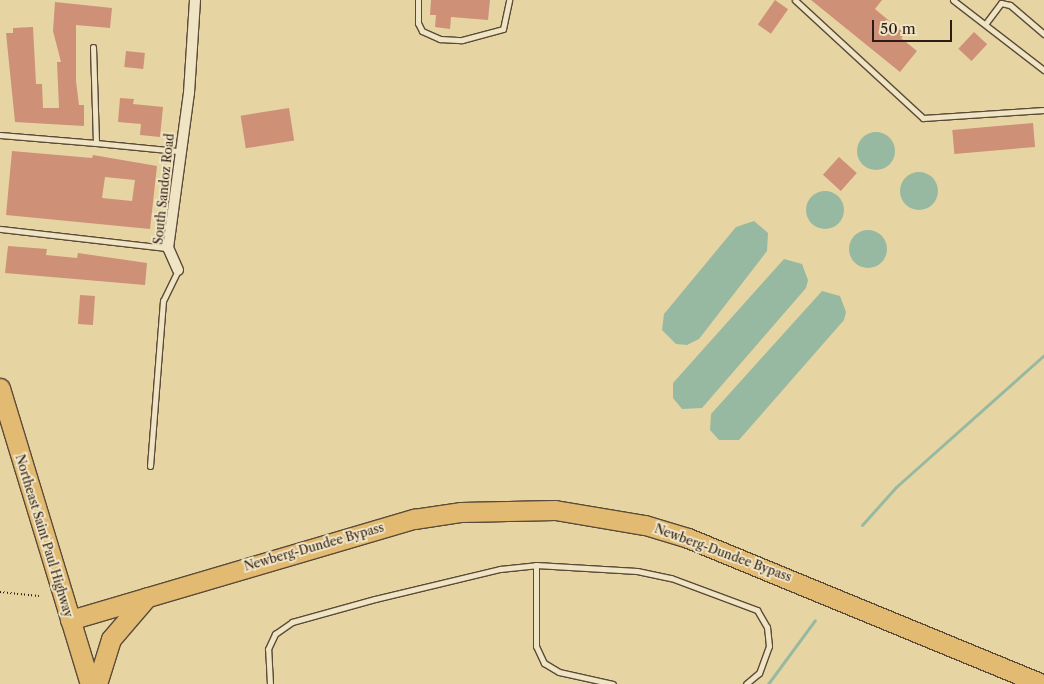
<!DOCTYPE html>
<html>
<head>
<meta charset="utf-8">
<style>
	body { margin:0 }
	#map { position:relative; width:1044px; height:684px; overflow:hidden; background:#e6d5a2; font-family:"Libre Caslon Text",serif }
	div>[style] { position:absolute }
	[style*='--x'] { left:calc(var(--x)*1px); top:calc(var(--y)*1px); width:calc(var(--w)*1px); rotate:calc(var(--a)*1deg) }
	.water>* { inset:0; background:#97b9a1 }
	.round { border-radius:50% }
	.stream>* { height:3px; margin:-1.5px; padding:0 1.5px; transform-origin:1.5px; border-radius:1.5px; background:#97b9a1 }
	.building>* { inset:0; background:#ce9077; transform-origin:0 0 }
	.path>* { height:2px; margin-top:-1px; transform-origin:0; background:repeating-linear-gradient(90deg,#2d1c15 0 1px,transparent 0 3.5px) }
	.roads { filter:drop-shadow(1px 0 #5b4a38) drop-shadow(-1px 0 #5b4a38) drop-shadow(0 1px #5b4a38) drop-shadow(0 -1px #5b4a38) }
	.lane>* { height:5px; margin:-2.5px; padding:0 2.5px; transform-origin:2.5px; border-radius:2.5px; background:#efe4c3 }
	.street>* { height:10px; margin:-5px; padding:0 5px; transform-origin:5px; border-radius:5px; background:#efe4c3 }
	.highway>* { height:19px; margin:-9.5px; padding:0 9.5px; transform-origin:9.5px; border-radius:9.5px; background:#e3ba71 }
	span { translate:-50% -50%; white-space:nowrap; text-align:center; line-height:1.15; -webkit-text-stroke:4px #efe4c3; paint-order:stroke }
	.street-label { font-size:12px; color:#2d1c15 }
	.scale { position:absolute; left:872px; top:20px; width:80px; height:22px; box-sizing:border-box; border:2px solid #2d1c15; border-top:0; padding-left:6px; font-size:15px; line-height:18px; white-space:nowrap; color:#2d1c15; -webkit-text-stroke:4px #efe4c3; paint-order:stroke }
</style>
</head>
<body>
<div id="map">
	<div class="water">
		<i class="round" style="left:857px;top:132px;width:38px;height:38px"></i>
		<i class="round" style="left:900px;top:172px;width:38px;height:38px"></i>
		<i class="round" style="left:806px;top:191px;width:38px;height:38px"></i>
		<i style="clip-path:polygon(754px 221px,768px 233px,767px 251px,699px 339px,687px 345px,676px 344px,662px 330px,664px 314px,736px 227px)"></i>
		<i class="round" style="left:849px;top:230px;width:38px;height:38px"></i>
		<i style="clip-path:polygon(784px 259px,802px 264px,808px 280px,806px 288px,702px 408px,682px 409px,673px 398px,673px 383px)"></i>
		<i style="clip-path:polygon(822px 291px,840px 296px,846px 312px,844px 320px,739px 440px,719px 440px,710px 430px,711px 414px)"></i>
	</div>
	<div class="stream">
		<i style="--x:862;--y:525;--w:51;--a:-48.2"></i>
		<i style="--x:896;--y:487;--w:198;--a:-41.7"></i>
		<i style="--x:768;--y:684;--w:79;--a:-53.7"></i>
	</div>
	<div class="building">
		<i style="clip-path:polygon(431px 0,490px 0,488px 20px,451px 17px,450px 29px,435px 27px,436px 15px,430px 15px)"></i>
		<i style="left:775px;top:0;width:16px;height:30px;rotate:35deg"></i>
		<i style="clip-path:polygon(811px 0,882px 0,875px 9px,905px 34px,901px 38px,917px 51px,900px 72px)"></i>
		<i style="clip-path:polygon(55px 2px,112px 8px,110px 28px,76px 25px,76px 81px,79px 105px,84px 105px,84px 126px,15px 122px,6px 33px,13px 33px,13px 28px,33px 27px,36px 84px,42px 84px,43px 108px,59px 108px,57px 62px,61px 62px,53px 31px)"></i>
		<i style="left:974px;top:32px;width:18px;height:23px;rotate:43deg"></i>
		<i style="left:126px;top:51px;width:19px;height:16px;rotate:6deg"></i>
		<i style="clip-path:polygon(120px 98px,134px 99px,133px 104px,163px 107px,160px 137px,140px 135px,141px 124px,118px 122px)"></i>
		<i style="left:289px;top:108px;width:33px;height:49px;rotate:81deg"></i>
		<i style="left:1033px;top:123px;width:24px;height:81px;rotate:85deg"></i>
		<i style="clip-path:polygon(evenodd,12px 151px,92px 158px,93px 155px,157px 166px,150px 229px,6px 215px,12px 151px,105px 177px,135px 180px,132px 201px,102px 198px,105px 177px)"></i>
		<i style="left:839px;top:157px;width:24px;height:24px;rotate:42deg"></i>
		<i style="clip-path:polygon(8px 246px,47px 249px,46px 255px,77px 258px,78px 253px,147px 263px,145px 285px,5px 273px)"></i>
		<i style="left:80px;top:295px;width:15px;height:29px;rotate:4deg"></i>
	</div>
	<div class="path">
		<i style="--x:0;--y:592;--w:39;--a:6"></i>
	</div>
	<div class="roads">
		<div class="lane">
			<i style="--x:418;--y:0;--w:23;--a:90"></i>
			<i style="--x:418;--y:23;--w:9;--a:63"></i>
			<i style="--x:422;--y:31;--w:20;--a:24"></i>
			<i style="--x:440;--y:39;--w:22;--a:3"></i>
			<i style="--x:462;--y:40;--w:42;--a:-15"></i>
			<i style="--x:503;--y:29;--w:30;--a:-78"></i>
			<i style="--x:795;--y:0;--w:174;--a:42.7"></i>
			<i style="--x:923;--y:118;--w:121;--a:-3.8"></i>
			<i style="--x:953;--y:0;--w:115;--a:37.6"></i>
			<i style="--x:986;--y:23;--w:25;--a:-53"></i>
			<i style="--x:1001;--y:3;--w:9;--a:13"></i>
			<i style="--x:1010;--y:5;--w:45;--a:40.5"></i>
			<i style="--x:93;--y:47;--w:96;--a:88.2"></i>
			<i style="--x:96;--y:143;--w:82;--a:5.6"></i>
			<i style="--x:0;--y:135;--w:96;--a:4.8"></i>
			<i style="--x:0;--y:229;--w:169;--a:6.5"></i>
			<i style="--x:150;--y:466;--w:166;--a:-85.5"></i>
			<i style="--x:163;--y:301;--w:34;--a:-64"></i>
			<i style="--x:536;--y:565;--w:81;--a:90"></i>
			<i style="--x:536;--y:646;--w:19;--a:65"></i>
			<i style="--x:544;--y:663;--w:17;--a:31"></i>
			<i style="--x:559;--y:672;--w:55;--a:12.5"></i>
			<i style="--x:270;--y:684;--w:35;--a:-93"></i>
			<i style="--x:268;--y:649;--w:17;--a:-65"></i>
			<i style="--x:275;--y:634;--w:21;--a:-35"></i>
			<i style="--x:292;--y:622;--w:86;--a:-15.5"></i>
			<i style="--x:375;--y:599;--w:129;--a:-13.5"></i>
			<i style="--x:500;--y:569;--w:36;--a:-6"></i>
			<i style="--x:536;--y:565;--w:101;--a:3.4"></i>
			<i style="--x:637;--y:571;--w:35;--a:12"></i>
			<i style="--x:671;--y:578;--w:92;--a:20.4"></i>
			<i style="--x:757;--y:610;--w:20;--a:60"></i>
			<i style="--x:767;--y:627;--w:19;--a:84"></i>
			<i style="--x:769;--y:646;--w:29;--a:110"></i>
			<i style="--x:759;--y:673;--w:17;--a:140"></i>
		</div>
		<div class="street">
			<i style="--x:178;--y:270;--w:24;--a:-114"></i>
			<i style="--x:168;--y:248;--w:156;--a:-82.3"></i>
			<i style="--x:189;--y:93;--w:93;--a:-86.3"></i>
		</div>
		<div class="highway">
			<i style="--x:0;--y:388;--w:309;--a:73.1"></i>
			<i style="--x:70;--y:620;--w:359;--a:-16.4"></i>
			<i style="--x:414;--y:519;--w:48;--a:-8.5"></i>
			<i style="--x:461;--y:512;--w:94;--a:-1.2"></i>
			<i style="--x:555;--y:510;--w:91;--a:9.5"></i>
			<i style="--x:645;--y:525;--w:45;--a:16.8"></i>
			<i style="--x:688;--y:538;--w:383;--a:22.4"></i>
			<i style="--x:97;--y:684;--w:47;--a:-72.7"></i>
			<i style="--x:111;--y:639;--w:55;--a:-49.4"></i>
		</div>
	</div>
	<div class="street-label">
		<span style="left:164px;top:189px;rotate:-84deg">South Sandoz Road</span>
		<span style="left:44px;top:536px;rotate:73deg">Northeast Saint Paul Highway</span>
		<span style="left:314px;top:547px;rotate:-16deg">Newberg-Dundee Bypass</span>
		<span style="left:723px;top:553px;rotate:20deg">Newberg-Dundee Bypass</span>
	</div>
	<div class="scale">50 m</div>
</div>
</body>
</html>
